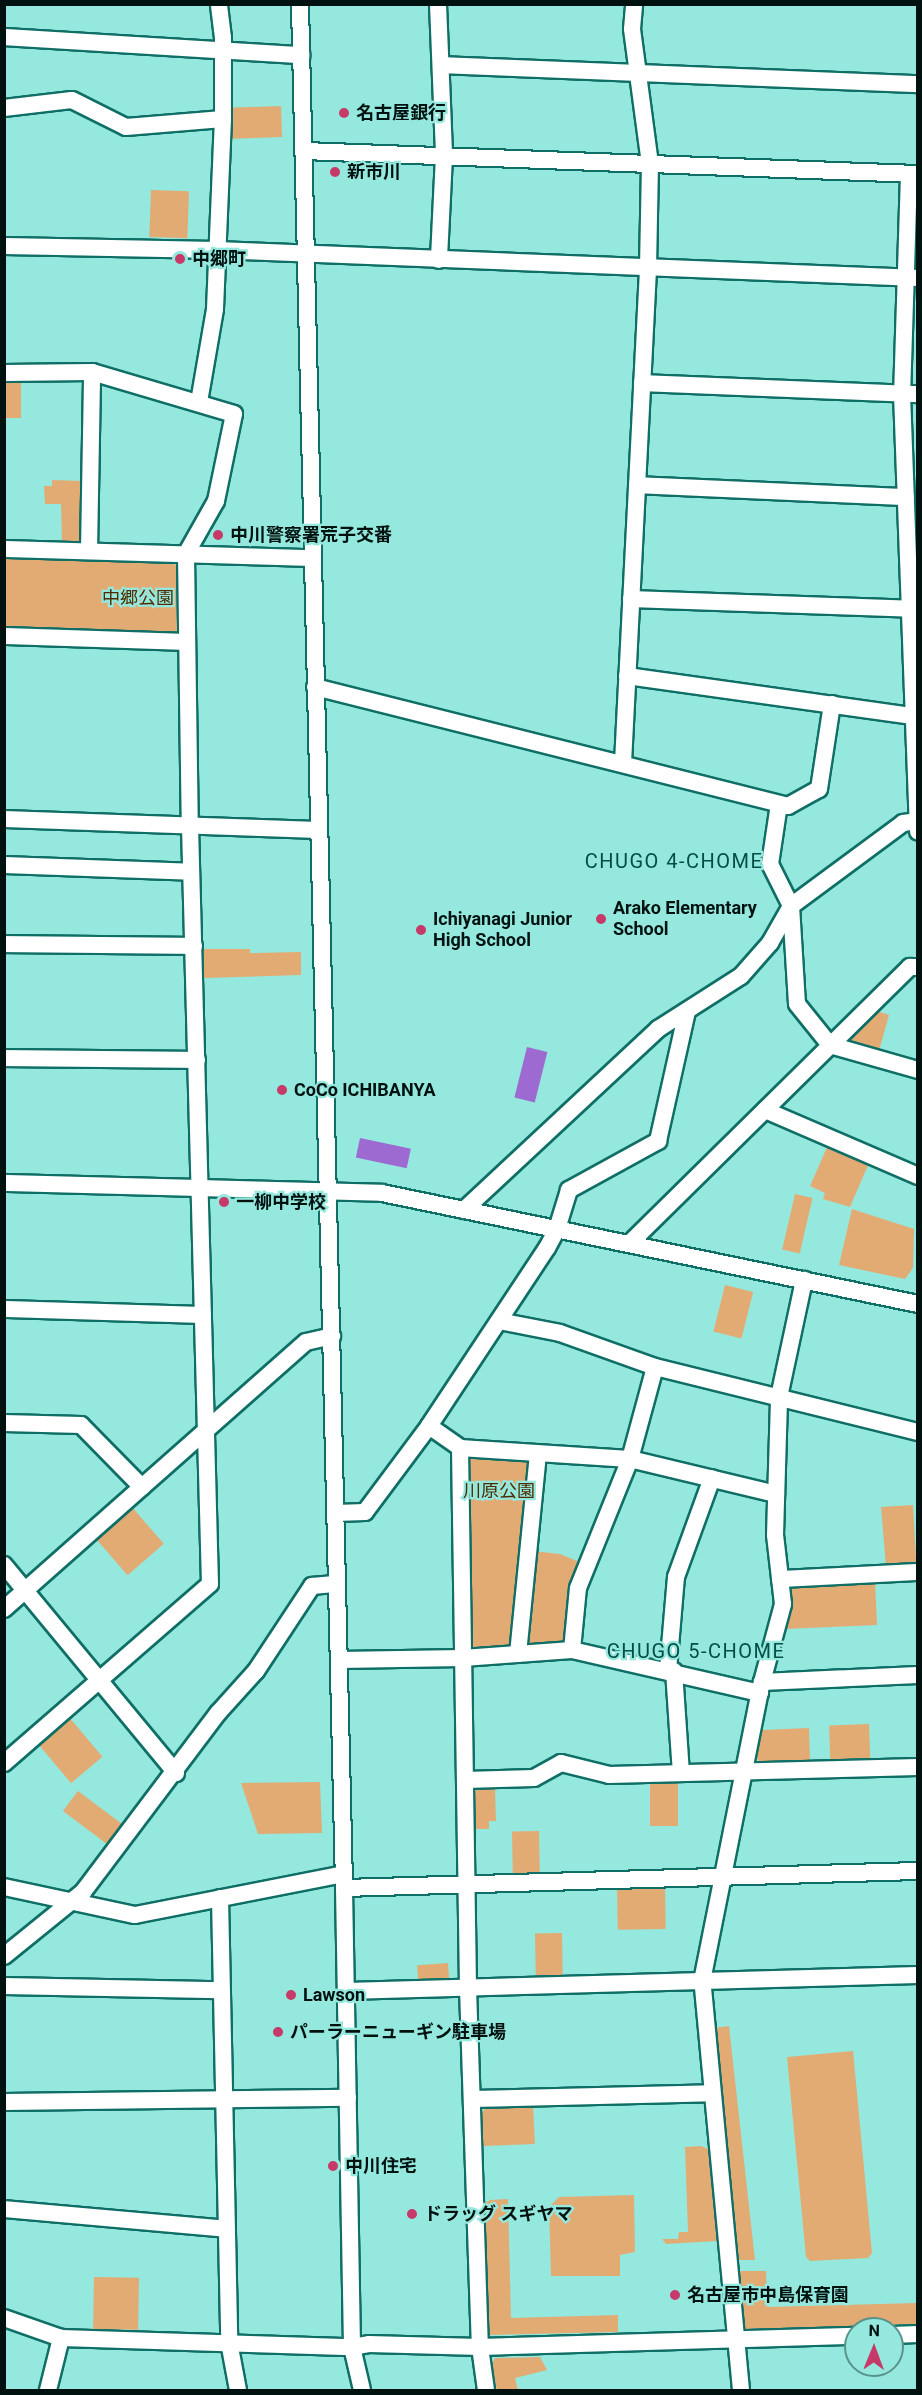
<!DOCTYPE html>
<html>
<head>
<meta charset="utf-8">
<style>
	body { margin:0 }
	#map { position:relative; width:922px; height:2395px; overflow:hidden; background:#95e8dd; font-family:Roboto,"Noto Sans JP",sans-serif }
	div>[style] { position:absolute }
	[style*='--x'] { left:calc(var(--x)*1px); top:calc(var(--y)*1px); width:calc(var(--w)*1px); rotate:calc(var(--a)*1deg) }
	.green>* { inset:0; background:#e3ab74; transform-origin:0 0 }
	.water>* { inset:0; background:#9d6ad2; transform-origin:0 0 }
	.roads { filter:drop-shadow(2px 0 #0f6f66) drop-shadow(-2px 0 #0f6f66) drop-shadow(0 2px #0f6f66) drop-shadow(0 -2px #0f6f66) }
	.minor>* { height:16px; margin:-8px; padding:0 8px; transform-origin:8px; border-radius:8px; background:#fff }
	.dots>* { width:16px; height:16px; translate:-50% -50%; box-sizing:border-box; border:3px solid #95e8dd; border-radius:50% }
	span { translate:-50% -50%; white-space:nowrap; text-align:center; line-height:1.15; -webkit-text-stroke:4.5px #95e8dd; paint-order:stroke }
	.poi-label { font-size:18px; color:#001210; font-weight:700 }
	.left { translate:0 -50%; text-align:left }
	.park-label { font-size:18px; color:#4f2c00 }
	.neighbourhood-label { font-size:20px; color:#034e47; letter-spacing:1.5px }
	.frame { position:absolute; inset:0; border:6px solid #001210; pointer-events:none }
	.north { position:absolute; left:844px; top:2317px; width:60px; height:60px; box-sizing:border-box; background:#95e8dd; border:2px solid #59928b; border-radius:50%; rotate:1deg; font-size:16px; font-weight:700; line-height:24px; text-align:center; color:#001210 }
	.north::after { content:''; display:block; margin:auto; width:21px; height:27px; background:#c63968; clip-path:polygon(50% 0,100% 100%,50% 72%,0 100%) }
</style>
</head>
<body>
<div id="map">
	<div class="green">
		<i style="left:281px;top:106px;width:31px;height:51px;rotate:88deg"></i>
		<i style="left:151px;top:190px;width:38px;height:47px;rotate:2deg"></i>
		<i style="left:4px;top:380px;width:17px;height:38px"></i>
		<i style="clip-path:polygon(52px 480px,83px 481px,82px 539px,78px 543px,62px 542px,61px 504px,45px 504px,44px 486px,52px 486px)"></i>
		<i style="clip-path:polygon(5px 557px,172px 562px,176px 566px,177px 630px,173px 635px,5px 629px)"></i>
		<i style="clip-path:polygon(203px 949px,250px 949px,250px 953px,301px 952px,301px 975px,204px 978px)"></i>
		<i style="clip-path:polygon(874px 1010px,889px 1015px,879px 1051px,855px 1044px,848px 1035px)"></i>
		<i style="clip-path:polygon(828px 1145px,869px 1163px,850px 1207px,823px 1199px,825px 1193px,810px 1186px)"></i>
		<i style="left:795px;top:1194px;width:18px;height:57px;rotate:13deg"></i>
		<i style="clip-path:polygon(852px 1209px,914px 1229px,913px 1268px,905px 1279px,839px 1265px)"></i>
		<i style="left:725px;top:1285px;width:29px;height:48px;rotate:14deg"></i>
		<i style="clip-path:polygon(473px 1456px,527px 1461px,533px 1467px,511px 1647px,476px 1650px,472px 1646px,467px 1462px)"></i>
		<i style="clip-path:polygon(913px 1505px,916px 1560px,914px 1566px,886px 1567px,881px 1507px)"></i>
		<i style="left:131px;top:1506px;width:50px;height:48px;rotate:49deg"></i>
		<i style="clip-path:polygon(533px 1551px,560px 1554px,582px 1563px,568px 1641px,564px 1644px,530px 1646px,523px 1641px)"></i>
		<i style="clip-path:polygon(875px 1581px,877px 1625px,785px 1629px,792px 1605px,790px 1592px,795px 1587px)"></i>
		<i style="left:69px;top:1717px;width:52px;height:41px;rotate:50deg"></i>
		<i style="left:869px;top:1724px;width:37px;height:40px;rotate:88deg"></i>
		<i style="clip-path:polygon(809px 1728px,810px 1763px,761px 1764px,756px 1757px,761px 1730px)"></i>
		<i style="left:650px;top:1781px;width:28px;height:45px"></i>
		<i style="clip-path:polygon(320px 1782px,322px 1833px,258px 1834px,241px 1783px)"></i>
		<i style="clip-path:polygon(478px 1787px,495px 1787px,496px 1821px,489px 1821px,489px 1829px,476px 1829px,475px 1792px)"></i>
		<i style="left:78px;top:1791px;width:55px;height:25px;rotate:37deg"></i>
		<i style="left:539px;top:1831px;width:43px;height:27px;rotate:89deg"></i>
		<i style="left:665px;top:1887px;width:42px;height:48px;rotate:89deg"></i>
		<i style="left:562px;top:1933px;width:42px;height:27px;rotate:89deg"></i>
		<i style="left:448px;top:1963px;width:15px;height:31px;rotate:86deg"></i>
		<i style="clip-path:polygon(729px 2026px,755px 2260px,736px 2260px,714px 2028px)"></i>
		<i style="clip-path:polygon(853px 2051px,872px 2253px,868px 2258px,810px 2261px,806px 2257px,787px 2057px)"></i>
		<i style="clip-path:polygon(533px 2104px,535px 2144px,483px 2146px,482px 2112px,489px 2105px)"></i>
		<i style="clip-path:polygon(701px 2146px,708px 2149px,717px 2241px,666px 2244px,662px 2239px,678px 2239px,679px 2232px,688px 2232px,685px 2147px)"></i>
		<i style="clip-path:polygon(634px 2195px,635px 2252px,620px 2255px,620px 2276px,551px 2276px,549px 2207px,559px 2197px)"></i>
		<i style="clip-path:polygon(508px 2199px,511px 2318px,618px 2315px,618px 2332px,487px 2335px,484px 2204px,490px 2200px)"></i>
		<i style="clip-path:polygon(738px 2271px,766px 2271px,767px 2307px,917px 2303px,917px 2324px,743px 2329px)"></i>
		<i style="left:94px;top:2277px;width:45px;height:52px;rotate:1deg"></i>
		<i style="clip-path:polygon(540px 2357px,547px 2370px,515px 2378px,518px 2390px,497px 2390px,491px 2365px,495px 2358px)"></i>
	</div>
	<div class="water">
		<i style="left:527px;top:1047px;width:21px;height:52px;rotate:14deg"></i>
		<i style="left:360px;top:1138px;width:52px;height:20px;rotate:12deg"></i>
	</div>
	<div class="roads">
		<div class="minor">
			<i style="--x:300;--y:4;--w:1885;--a:88.66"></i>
			<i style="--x:344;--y:1888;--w:459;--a:89"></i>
			<i style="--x:352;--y:2347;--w:44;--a:76.9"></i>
			<i style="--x:438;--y:4;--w:152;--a:87.7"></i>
			<i style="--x:444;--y:156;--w:104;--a:92.8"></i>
			<i style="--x:4;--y:37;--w:298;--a:3.5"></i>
			<i style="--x:441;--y:65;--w:477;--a:2.3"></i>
			<i style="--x:4;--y:108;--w:68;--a:-6.7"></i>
			<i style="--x:72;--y:100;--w:60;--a:26.6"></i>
			<i style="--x:126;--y:127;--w:97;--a:-4.7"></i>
			<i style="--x:304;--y:151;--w:614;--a:2.15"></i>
			<i style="--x:909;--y:174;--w:220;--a:91.8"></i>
			<i style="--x:902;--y:394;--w:438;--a:87.9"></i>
			<i style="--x:4;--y:246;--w:213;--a:1.1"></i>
			<i style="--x:217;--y:250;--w:702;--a:2.29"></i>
			<i style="--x:4;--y:373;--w:88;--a:-0.7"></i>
			<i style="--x:92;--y:372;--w:148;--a:16.5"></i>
			<i style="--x:234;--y:414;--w:89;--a:101.7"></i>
			<i style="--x:216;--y:501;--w:61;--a:119.5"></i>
			<i style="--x:186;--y:554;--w:272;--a:89.2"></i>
			<i style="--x:190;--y:826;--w:758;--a:88.49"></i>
			<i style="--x:210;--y:1584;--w:273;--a:139"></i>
			<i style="--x:642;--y:383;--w:276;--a:2.3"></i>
			<i style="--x:199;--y:402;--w:94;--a:-80.2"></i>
			<i style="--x:215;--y:309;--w:190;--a:-87.6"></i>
			<i style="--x:223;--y:119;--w:81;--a:-90"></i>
			<i style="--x:223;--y:38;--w:34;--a:-97"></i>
			<i style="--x:637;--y:485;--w:269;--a:2.6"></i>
			<i style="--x:4;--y:549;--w:308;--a:1.7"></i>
			<i style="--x:89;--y:551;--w:179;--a:-89"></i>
			<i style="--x:631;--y:599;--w:287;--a:2"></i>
			<i style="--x:4;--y:636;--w:183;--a:1.9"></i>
			<i style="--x:627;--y:676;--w:294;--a:8"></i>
			<i style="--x:315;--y:687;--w:488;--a:14.1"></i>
			<i style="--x:788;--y:806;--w:35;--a:-29"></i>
			<i style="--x:819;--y:789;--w:86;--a:-81.3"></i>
			<i style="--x:623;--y:763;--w:496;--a:-87.1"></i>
			<i style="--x:648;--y:268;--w:104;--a:-88.9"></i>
			<i style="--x:650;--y:164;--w:136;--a:-97.6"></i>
			<i style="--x:632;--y:29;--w:25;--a:-85"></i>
			<i style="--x:779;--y:804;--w:61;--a:98.5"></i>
			<i style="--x:770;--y:864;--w:47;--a:63.4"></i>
			<i style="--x:791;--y:906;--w:98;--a:86.5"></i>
			<i style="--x:797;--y:1004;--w:53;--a:51.2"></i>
			<i style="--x:830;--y:1045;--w:91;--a:15.9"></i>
			<i style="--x:4;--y:819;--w:314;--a:2"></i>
			<i style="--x:4;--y:865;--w:187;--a:2.1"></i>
			<i style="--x:4;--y:944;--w:190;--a:0.6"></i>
			<i style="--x:4;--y:1058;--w:193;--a:0.6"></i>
			<i style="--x:765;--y:1110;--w:167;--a:23.3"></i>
			<i style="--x:4;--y:1183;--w:378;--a:1.5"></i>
			<i style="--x:382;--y:1193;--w:547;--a:11.7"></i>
			<i style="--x:464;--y:1210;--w:265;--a:-43"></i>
			<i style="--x:658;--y:1029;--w:98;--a:-32.6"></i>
			<i style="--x:741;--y:976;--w:44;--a:-48.7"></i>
			<i style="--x:770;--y:943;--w:43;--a:-60.4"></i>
			<i style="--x:791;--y:906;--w:139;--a:-36.5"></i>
			<i style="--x:903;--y:823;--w:14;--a:-8"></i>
			<i style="--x:629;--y:1244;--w:395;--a:-44.6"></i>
			<i style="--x:910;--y:967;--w:8;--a:0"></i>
			<i style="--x:4;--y:1309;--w:199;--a:1.7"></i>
			<i style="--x:499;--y:1321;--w:62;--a:11.1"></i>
			<i style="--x:560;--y:1333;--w:101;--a:19.7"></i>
			<i style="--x:655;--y:1367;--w:271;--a:13.9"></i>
			<i style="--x:4;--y:1423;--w:77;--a:1.5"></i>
			<i style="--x:81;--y:1425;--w:87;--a:45.5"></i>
			<i style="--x:429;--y:1426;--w:38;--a:35"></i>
			<i style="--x:460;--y:1448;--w:170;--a:3.7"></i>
			<i style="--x:630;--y:1459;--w:150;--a:13.5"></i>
			<i style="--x:460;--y:1448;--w:540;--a:89.15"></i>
			<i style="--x:468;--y:1988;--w:359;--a:88.1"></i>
			<i style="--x:480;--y:2347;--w:43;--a:82.1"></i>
			<i style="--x:336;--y:1513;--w:29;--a:-2"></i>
			<i style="--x:365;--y:1512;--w:107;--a:-53.3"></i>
			<i style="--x:429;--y:1426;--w:214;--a:-56.5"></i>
			<i style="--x:547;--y:1248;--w:21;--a:-62"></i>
			<i style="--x:557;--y:1229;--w:41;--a:-72.9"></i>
			<i style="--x:569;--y:1190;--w:102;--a:-28.8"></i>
			<i style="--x:658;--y:1141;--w:133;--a:-77.4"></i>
			<i style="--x:4;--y:1565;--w:270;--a:50.4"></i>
			<i style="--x:780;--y:1579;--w:138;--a:-2.9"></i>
			<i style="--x:4;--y:1609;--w:403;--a:-41.5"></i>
			<i style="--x:306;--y:1342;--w:27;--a:-13"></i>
			<i style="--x:572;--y:1650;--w:62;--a:-84.5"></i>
			<i style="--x:578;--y:1588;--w:139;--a:-68"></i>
			<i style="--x:630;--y:1459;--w:95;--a:-74.8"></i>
			<i style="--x:518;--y:1654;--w:200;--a:-84.3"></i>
			<i style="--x:339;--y:1660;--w:124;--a:-0.9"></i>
			<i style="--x:463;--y:1658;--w:109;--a:-4.2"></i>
			<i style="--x:572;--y:1650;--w:193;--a:12.9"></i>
			<i style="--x:668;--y:1670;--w:93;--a:-85.1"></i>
			<i style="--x:676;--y:1577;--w:105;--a:-70"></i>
			<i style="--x:674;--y:1671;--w:102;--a:86.1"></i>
			<i style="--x:762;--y:1682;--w:156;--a:-2.6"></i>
			<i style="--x:465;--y:1780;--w:69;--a:-1.7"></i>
			<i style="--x:534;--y:1778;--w:31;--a:-29"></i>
			<i style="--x:561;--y:1763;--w:49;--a:14"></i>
			<i style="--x:609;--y:1775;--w:309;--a:-1.5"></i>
			<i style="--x:4;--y:1887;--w:134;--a:12.1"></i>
			<i style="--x:135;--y:1915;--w:213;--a:-11.1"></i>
			<i style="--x:344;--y:1888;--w:574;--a:-1.7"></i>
			<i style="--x:220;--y:1898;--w:444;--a:88.8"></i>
			<i style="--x:229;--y:2342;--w:49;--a:79.4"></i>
			<i style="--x:4;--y:1956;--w:102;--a:-39"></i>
			<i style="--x:83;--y:1892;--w:224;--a:-53"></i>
			<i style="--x:218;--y:1713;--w:57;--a:-47.9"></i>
			<i style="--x:256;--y:1671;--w:102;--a:-56.6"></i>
			<i style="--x:312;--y:1586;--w:25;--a:-5"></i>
			<i style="--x:4;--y:1986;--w:217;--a:1.1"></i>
			<i style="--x:346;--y:1991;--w:572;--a:-1.6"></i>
			<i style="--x:472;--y:2099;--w:240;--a:-1.4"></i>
			<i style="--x:4;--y:2102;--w:344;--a:-0.7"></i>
			<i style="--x:4;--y:2209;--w:223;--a:5.1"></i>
			<i style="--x:4;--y:2318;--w:60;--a:19.3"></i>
			<i style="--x:61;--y:2338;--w:291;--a:1.8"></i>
			<i style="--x:352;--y:2347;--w:17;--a:-10"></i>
			<i style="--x:369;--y:2344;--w:111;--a:1.5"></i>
			<i style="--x:480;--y:2347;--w:376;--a:-1.7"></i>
			<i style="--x:892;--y:2335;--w:26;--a:-2"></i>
			<i style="--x:48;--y:2390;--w:54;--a:-76"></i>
			<i style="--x:741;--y:2390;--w:411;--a:-95.4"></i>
			<i style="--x:702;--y:1981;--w:305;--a:-78.7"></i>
			<i style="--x:762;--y:1682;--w:81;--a:-74.9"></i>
			<i style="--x:783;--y:1604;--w:69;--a:-96.6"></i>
			<i style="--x:775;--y:1535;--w:138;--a:-88.3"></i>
			<i style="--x:779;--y:1397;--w:120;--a:-77.9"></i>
		</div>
	</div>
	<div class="dots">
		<i style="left:344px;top:113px;background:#c63968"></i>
		<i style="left:335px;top:172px;background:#c63968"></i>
		<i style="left:180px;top:259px;background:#c63968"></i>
		<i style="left:218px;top:535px;background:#c63968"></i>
		<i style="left:601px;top:919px;background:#c63968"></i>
		<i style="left:421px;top:930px;background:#c63968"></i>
		<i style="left:282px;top:1090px;background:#c63968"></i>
		<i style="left:224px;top:1202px;background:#c63968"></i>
		<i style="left:291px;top:1995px;background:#c63968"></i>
		<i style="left:278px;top:2032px;background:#c63968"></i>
		<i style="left:333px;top:2166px;background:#c63968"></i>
		<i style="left:412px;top:2214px;background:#c63968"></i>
		<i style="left:675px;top:2295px;background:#c63968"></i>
	</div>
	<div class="poi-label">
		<span class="left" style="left:356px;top:113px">名古屋銀行</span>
		<span class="left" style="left:347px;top:172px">新市川</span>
		<span class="left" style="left:192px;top:259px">中郷町</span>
		<span class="left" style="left:230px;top:535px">中川警察署荒子交番</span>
		<span class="left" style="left:613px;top:919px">Arako Elementary<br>School</span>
		<span class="left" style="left:433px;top:930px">Ichiyanagi Junior<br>High School</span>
		<span class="left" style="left:294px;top:1090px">CoCo ICHIBANYA</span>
		<span class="left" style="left:236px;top:1202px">一柳中学校</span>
		<span class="left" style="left:303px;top:1995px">Lawson</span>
		<span class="left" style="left:290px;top:2032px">パーラーニューギン駐車場</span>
		<span class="left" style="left:345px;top:2166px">中川住宅</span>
		<span class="left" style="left:424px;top:2214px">ドラッグ スギヤマ</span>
		<span class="left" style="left:687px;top:2295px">名古屋市中島保育園</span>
	</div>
	<div class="park-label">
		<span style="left:138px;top:598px">中郷公園</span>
		<span style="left:499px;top:1491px">川原公園</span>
	</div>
	<div class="neighbourhood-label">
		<span style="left:674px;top:861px">CHUGO 4-CHOME</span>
		<span style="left:696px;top:1651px">CHUGO 5-CHOME</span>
	</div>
	<div class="frame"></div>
	<div class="north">N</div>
</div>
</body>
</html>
